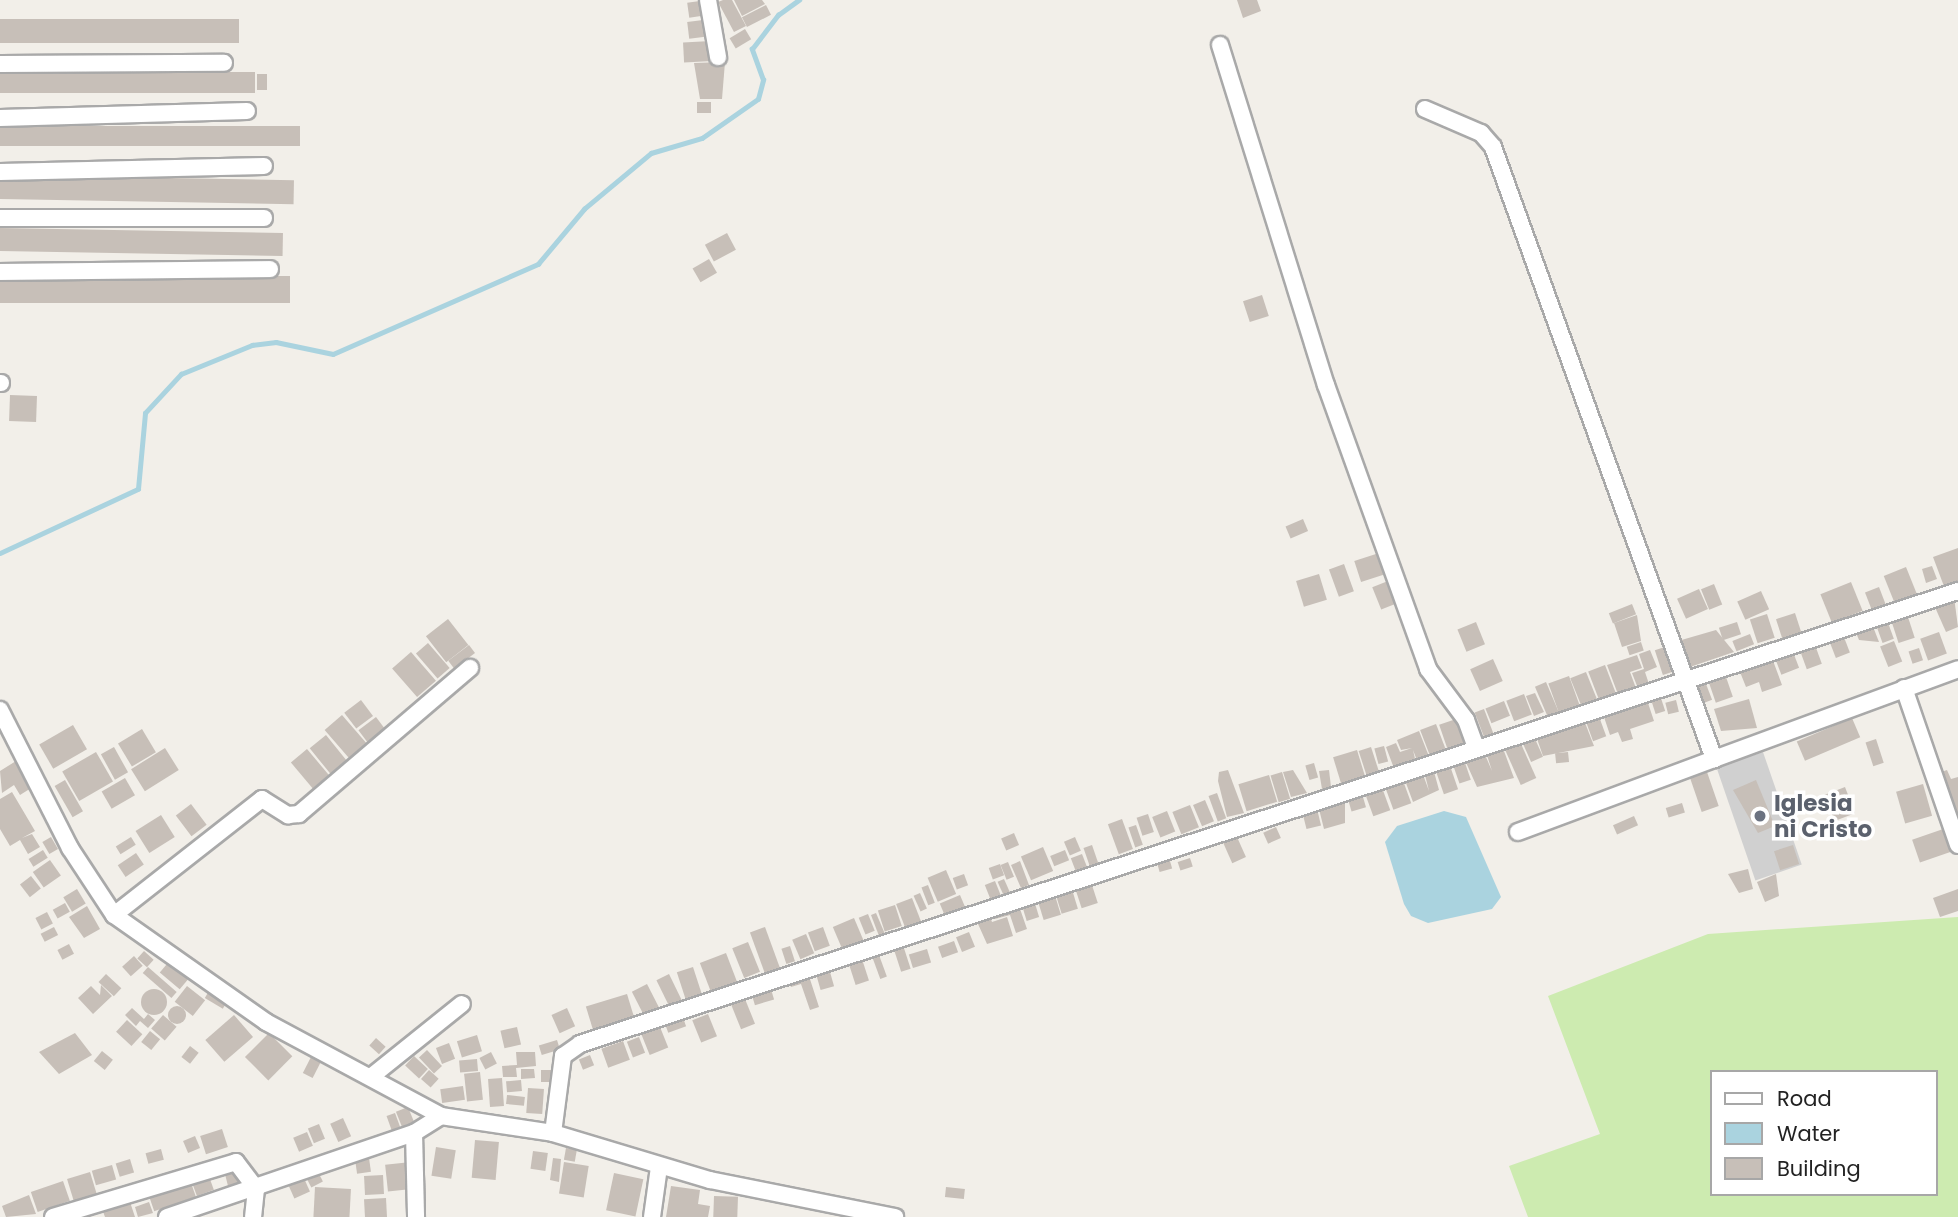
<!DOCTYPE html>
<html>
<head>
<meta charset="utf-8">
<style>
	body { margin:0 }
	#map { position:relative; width:1958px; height:1217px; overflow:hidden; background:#f2efe9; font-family:Poppins,sans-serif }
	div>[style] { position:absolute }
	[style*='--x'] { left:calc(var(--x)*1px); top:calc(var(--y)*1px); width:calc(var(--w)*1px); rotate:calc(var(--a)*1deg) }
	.religious>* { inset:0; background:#d0d0d0; transform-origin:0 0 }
	.grass>* { inset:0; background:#cdebb0 }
	.water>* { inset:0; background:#aad3df }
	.stream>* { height:4.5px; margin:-2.25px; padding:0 2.25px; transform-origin:2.25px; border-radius:2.25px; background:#aad3df }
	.building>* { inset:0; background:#c7bfb8; transform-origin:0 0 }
	.round { border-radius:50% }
	.roads { filter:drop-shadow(2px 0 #a9a9a9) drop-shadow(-2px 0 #a9a9a9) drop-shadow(0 2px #a9a9a9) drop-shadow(0 -2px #a9a9a9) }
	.minor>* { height:16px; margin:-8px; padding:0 8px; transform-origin:8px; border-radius:8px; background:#fff }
	.dots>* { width:19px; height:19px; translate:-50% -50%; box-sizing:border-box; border:4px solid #fff; border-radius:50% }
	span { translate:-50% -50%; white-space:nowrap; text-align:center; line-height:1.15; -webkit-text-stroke:7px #fff; paint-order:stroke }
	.worship-label { font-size:23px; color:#5b616d; font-weight:700 }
	.left { translate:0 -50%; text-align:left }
	.legend { position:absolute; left:1710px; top:1070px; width:228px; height:126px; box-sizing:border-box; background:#fff; border:2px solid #a7a7a7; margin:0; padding:9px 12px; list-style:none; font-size:21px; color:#222 }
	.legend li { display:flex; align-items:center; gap:14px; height:35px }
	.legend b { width:35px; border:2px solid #a7a7a7 }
</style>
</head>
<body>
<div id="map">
	<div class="religious">
		<i style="left:1763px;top:752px;width:119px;height:49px;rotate:71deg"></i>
	</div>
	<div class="grass">
		<i style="clip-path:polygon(evenodd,1958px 917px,1958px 1217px,1528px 1217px,1509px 1166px,1600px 1134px,1548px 996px,1708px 934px,1958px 917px,1711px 1072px,1935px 1072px,1935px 1194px,1711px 1194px,1711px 1072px)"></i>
	</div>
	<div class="water">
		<i style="clip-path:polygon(1444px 811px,1466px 817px,1501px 897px,1492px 909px,1428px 923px,1411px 916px,1404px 904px,1385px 842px,1397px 826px)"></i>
	</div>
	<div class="stream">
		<i style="--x:0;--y:553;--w:152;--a:-24.9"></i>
		<i style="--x:138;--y:489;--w:76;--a:-84.7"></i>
		<i style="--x:145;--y:413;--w:53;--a:-47.3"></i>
		<i style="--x:181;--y:374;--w:77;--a:-22.2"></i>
		<i style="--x:252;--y:345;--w:24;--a:-7"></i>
		<i style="--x:276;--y:342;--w:58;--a:11.9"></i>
		<i style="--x:333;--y:354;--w:224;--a:-23.7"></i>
		<i style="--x:538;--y:264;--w:72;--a:-50.1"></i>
		<i style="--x:584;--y:209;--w:87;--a:-39.9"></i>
		<i style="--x:651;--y:153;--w:53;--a:-16.4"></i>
		<i style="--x:702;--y:138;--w:68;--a:-34.9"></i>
		<i style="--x:758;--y:99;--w:20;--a:-75"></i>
		<i style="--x:763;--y:80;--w:33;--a:-110"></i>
		<i style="--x:752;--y:49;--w:43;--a:-52.6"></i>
		<i style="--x:778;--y:15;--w:26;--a:-36"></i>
	</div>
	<div class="building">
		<i style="left:707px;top:0;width:15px;height:20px;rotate:82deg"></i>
		<i style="clip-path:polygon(723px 0,732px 0,746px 26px,734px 32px,718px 2px)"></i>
		<i style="clip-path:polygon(734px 0,762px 0,765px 4px,742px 16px)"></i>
		<i style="clip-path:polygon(1237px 0,1257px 0,1261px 11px,1243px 18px)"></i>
		<i style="left:766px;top:5px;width:11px;height:27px;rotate:63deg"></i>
		<i style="left:0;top:19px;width:239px;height:24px"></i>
		<i style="left:711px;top:19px;width:17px;height:24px;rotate:83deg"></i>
		<i style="left:745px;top:29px;width:12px;height:18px;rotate:59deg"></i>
		<i style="left:711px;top:41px;width:20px;height:28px;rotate:87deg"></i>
		<i style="clip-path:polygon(725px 62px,722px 99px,700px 99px,694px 63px)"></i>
		<i style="left:0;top:72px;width:255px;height:21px"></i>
		<i style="left:257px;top:74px;width:10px;height:16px"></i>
		<i style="left:697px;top:102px;width:14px;height:11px"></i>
		<i style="left:0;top:126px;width:300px;height:20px"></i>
		<i style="left:0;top:175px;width:294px;height:24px;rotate:1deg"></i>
		<i style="left:0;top:228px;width:283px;height:23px;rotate:1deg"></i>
		<i style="left:727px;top:233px;width:19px;height:25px;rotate:62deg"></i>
		<i style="left:709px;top:259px;width:16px;height:19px;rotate:60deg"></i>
		<i style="left:0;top:276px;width:290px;height:27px"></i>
		<i style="left:1262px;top:295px;width:22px;height:20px;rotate:72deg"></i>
		<i style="left:10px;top:395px;width:27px;height:26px;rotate:2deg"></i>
		<i style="left:1303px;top:519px;width:13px;height:19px;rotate:67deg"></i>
		<i style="clip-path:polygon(1958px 548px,1958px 584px,1945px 589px,1933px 557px)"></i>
		<i style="left:1379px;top:553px;width:22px;height:26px;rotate:72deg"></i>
		<i style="left:1344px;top:564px;width:29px;height:16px;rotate:70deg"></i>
		<i style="clip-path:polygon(1932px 566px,1937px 579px,1926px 583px,1922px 569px)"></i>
		<i style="left:1906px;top:567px;width:29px;height:24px;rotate:68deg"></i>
		<i style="left:1319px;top:574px;width:27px;height:24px;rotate:73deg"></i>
		<i style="left:1388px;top:581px;width:24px;height:17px;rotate:68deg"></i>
		<i style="left:1851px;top:582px;width:31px;height:33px;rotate:68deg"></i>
		<i style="left:1714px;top:584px;width:22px;height:14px;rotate:68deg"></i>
		<i style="left:1879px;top:587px;width:19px;height:15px;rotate:69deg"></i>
		<i style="left:1699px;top:589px;width:22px;height:24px;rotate:66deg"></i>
		<i style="left:1761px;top:591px;width:20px;height:26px;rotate:66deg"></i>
		<i style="clip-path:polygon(1954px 597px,1958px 627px,1946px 632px,1934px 605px)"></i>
		<i style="left:1632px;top:604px;width:11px;height:25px;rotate:68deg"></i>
		<i style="left:1795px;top:613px;width:20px;height:20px;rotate:72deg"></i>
		<i style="left:1767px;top:614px;width:25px;height:18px;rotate:72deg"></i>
		<i style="left:1907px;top:614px;width:25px;height:17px;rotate:72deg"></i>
		<i style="clip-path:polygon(1637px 615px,1641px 641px,1622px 647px,1614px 623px)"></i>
		<i style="left:448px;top:619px;width:33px;height:28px;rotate:52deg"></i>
		<i style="left:1887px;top:620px;width:20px;height:12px;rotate:70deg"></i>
		<i style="left:1476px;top:622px;width:24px;height:20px;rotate:68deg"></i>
		<i style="left:1737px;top:622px;width:13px;height:19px;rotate:72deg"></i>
		<i style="clip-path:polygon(1872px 624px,1879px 642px,1859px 640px,1855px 630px)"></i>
		<i style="clip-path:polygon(1716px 630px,1734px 652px,1687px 668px,1678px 641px)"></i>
		<i style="left:1842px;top:632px;width:22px;height:15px;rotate:69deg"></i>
		<i style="left:1939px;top:632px;width:23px;height:20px;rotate:70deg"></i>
		<i style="left:1750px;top:634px;width:11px;height:19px;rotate:68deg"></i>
		<i style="left:1894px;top:641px;width:22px;height:15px;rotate:68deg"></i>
		<i style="left:1641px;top:642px;width:9px;height:15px;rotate:72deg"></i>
		<i style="left:428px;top:643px;width:33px;height:16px;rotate:49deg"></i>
		<i style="left:469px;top:645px;width:10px;height:26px;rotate:53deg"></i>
		<i style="left:1671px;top:645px;width:26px;height:17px;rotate:72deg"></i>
		<i style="left:1815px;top:645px;width:20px;height:16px;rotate:70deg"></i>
		<i style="left:1919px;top:648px;width:13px;height:11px;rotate:72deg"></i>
		<i style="clip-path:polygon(1650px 650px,1657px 667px,1645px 672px,1650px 687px,1639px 691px,1632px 673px,1644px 669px,1639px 654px)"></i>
		<i style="left:411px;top:652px;width:38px;height:25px;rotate:49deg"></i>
		<i style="left:1793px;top:652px;width:17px;height:19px;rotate:69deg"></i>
		<i style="clip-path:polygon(1637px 655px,1642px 668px,1630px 672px,1637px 691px,1619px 697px,1607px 665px)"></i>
		<i style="clip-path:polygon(1772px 658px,1782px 685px,1762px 692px,1759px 682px,1746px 687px,1740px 672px,1753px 667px,1751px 661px)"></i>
		<i style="left:1493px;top:659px;width:24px;height:25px;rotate:66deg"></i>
		<i style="left:1605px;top:665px;width:33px;height:18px;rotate:69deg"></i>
		<i style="left:1586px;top:672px;width:32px;height:17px;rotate:68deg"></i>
		<i style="left:1569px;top:676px;width:35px;height:22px;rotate:70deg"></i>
		<i style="left:1726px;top:677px;width:21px;height:18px;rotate:71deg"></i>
		<i style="left:1546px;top:682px;width:34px;height:12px;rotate:67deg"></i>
		<i style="left:1706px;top:684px;width:17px;height:13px;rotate:69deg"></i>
		<i style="left:1659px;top:692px;width:20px;height:10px;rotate:72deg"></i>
		<i style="clip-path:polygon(1535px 693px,1544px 712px,1534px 716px,1526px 696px)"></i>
		<i style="left:1524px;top:694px;width:22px;height:19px;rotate:69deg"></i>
		<i style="clip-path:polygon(1646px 697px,1654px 721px,1630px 729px,1633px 739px,1622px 742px,1618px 732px,1610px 735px,1602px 711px)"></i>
		<i style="clip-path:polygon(1749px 699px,1757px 728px,1721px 731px,1714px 709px)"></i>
		<i style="left:361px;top:700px;width:20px;height:21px;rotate:53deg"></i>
		<i style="left:1676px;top:700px;width:12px;height:11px;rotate:76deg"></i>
		<i style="left:1504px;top:701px;width:16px;height:20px;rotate:68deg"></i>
		<i style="left:1484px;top:709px;width:26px;height:10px;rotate:69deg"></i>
		<i style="left:1597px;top:711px;width:27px;height:14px;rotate:70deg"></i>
		<i style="left:342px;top:715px;width:38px;height:23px;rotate:49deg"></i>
		<i style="clip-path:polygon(1582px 715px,1594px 746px,1543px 756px,1535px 733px)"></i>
		<i style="left:376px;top:717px;width:15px;height:22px;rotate:53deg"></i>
		<i style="left:1459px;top:718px;width:28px;height:21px;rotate:71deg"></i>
		<i style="left:1852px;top:718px;width:21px;height:60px;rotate:67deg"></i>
		<i style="left:1436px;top:724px;width:31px;height:17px;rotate:69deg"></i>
		<i style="left:73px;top:725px;width:28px;height:39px;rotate:60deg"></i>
		<i style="left:142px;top:729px;width:27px;height:28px;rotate:59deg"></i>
		<i style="clip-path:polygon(1419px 731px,1430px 759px,1418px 763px,1413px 750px,1416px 763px,1395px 771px,1386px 747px,1396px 743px,1400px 752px,1412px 748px,1401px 750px,1397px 740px)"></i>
		<i style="left:1532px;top:732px;width:27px;height:13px;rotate:66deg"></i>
		<i style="left:326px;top:735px;width:33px;height:21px;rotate:51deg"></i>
		<i style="left:1518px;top:737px;width:45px;height:17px;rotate:66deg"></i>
		<i style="left:1876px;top:739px;width:25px;height:11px;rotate:72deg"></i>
		<i style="clip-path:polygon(1501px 743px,1514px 778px,1477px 787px,1464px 758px,1483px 750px,1492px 771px,1485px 749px)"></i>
		<i style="left:1384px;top:746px;width:16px;height:10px;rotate:75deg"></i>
		<i style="left:114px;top:747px;width:29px;height:15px;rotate:61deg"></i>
		<i style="left:1371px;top:747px;width:28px;height:13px;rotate:72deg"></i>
		<i style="left:165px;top:748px;width:26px;height:40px;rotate:58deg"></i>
		<i style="left:307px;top:749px;width:34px;height:21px;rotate:50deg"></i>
		<i style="left:1357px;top:750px;width:30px;height:25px;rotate:73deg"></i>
		<i style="left:96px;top:752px;width:34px;height:39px;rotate:60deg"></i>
		<i style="left:1568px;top:752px;width:10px;height:13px;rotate:84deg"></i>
		<i style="left:1463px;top:757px;width:24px;height:12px;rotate:71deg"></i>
		<i style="left:1448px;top:760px;width:31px;height:15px;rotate:71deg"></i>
		<i style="clip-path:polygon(16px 761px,36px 785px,20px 795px,14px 785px,2px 793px,0 771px)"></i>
		<i style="left:1314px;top:763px;width:15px;height:9px;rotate:74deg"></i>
		<i style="clip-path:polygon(1433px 768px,1439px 790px,1413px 802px,1403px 775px,1421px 769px,1429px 791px,1424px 771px)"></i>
		<i style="clip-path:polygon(1228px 770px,1244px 813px,1227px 817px,1218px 781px,1219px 772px)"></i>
		<i style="clip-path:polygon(1293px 770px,1307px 793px,1291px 797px,1283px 772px)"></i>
		<i style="clip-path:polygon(1329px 770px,1331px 787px,1322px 789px,1319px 771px)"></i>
		<i style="clip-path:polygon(1947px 770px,1951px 779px,1958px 777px,1958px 827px,1938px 773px)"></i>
		<i style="left:1282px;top:772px;width:28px;height:12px;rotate:73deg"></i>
		<i style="left:1707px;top:772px;width:36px;height:18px;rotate:71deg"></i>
		<i style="left:1269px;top:775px;width:28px;height:32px;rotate:73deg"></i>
		<i style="left:1401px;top:775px;width:30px;height:19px;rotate:70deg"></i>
		<i style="left:125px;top:778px;width:20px;height:27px;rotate:60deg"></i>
		<i style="left:65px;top:780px;width:36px;height:12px;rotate:60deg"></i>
		<i style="clip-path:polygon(1756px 780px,1775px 826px,1758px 833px,1733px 790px)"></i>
		<i style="left:1380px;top:782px;width:30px;height:18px;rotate:70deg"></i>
		<i style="left:1923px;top:784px;width:33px;height:28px;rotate:74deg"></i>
		<i style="left:1845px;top:787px;width:28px;height:22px;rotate:69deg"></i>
		<i style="left:1361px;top:790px;width:18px;height:15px;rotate:74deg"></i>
		<i style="clip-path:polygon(12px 792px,35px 831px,22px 838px,32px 834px,40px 847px,28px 854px,20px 840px,10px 846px,0 829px,0 799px)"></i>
		<i style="left:1217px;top:793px;width:27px;height:9px;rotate:70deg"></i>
		<i style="clip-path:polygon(1345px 794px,1345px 823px,1324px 829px,1318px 805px)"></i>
		<i style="left:1205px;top:800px;width:23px;height:13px;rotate:67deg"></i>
		<i style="left:1682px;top:803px;width:10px;height:17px;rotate:73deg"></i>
		<i style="left:191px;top:804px;width:26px;height:19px;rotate:53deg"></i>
		<i style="left:1190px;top:805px;width:24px;height:19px;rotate:68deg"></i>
		<i style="left:1316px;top:805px;width:21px;height:15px;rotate:76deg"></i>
		<i style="left:1167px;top:811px;width:22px;height:16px;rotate:68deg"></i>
		<i style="left:1148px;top:814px;width:19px;height:12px;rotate:72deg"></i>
		<i style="left:161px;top:815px;width:26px;height:30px;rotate:58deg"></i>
		<i style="left:1634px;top:816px;width:10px;height:23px;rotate:66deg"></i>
		<i style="left:1122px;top:819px;width:32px;height:15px;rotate:70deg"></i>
		<i style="left:1136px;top:825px;width:21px;height:8px;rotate:71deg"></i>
		<i style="left:1276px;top:827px;width:12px;height:14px;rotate:66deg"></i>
		<i style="left:1949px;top:827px;width:24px;height:39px;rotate:71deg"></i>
		<i style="left:1014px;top:833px;width:13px;height:14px;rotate:67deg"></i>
		<i style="left:51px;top:837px;width:14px;height:10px;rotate:60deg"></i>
		<i style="left:131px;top:837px;width:9px;height:18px;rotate:58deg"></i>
		<i style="left:1075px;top:837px;width:15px;height:12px;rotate:67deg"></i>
		<i style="left:1237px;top:837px;width:22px;height:15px;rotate:66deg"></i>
		<i style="left:1092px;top:845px;width:21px;height:9px;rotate:71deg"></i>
		<i style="left:1793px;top:845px;width:20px;height:20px;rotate:72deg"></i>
		<i style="left:1043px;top:847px;width:26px;height:24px;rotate:67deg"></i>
		<i style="left:43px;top:850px;width:9px;height:17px;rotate:58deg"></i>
		<i style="left:1065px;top:850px;width:11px;height:16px;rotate:68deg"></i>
		<i style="left:136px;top:853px;width:14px;height:22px;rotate:56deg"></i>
		<i style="left:1082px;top:854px;width:14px;height:12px;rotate:69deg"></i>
		<i style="left:1168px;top:854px;width:15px;height:13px;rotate:74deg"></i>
		<i style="left:1190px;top:858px;width:9px;height:13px;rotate:72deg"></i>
		<i style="left:50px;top:860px;width:19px;height:21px;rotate:55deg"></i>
		<i style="clip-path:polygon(1020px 861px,1029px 885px,1021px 888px,1011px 865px)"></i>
		<i style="left:1008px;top:862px;width:16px;height:8px;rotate:68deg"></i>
		<i style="left:1000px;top:864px;width:12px;height:12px;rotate:70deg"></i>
		<i style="clip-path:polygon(1748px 869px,1753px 889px,1739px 893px,1728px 874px)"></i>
		<i style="left:946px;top:870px;width:26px;height:20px;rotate:67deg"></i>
		<i style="left:964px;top:874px;width:12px;height:12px;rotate:70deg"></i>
		<i style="clip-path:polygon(1776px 874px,1779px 896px,1765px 902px,1757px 882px)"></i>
		<i style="left:31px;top:876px;width:16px;height:14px;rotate:52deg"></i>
		<i style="left:1004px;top:879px;width:17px;height:7px;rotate:66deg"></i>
		<i style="left:995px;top:881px;width:16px;height:11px;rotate:68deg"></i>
		<i style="left:1091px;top:882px;width:22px;height:17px;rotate:72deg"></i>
		<i style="left:1070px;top:883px;width:27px;height:17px;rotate:73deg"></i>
		<i style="left:928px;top:885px;width:19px;height:7px;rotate:69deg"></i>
		<i style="left:77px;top:889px;width:17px;height:16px;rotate:59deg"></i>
		<i style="left:1053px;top:889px;width:27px;height:18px;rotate:73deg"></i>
		<i style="clip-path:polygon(1958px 889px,1958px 911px,1940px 917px,1933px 898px)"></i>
		<i style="left:920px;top:893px;width:17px;height:7px;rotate:66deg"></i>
		<i style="left:960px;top:895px;width:13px;height:22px;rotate:67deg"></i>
		<i style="left:1033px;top:897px;width:21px;height:13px;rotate:73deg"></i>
		<i style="left:912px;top:898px;width:25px;height:17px;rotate:69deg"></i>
		<i style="left:65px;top:903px;width:10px;height:14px;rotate:61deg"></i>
		<i style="clip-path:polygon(1018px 903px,1027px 929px,1016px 933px,1010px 915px,995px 919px,992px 911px)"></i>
		<i style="left:895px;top:905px;width:22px;height:18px;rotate:72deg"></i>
		<i style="clip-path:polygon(87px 906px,100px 929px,84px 938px,69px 917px)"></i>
		<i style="clip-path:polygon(988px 911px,992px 922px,1007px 917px,1013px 936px,987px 944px,974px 915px)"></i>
		<i style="left:47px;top:912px;width:13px;height:13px;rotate:63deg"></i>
		<i style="clip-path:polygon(876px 913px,885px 934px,879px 936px,871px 915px)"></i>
		<i style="left:868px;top:914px;width:18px;height:10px;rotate:68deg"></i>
		<i style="left:854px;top:918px;width:25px;height:23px;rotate:67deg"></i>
		<i style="left:54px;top:927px;width:9px;height:15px;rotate:63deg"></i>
		<i style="left:765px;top:927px;width:44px;height:16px;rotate:70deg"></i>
		<i style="left:823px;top:927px;width:20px;height:16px;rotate:70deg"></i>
		<i style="left:969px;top:932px;width:16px;height:14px;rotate:68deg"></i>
		<i style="left:806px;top:934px;width:21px;height:15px;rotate:67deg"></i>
		<i style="left:954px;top:941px;width:12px;height:17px;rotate:70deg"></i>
		<i style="left:748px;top:942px;width:32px;height:17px;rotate:68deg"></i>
		<i style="left:902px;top:942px;width:28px;height:10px;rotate:72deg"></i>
		<i style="left:69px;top:944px;width:11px;height:13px;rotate:63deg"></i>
		<i style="left:790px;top:946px;width:16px;height:9px;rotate:72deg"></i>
		<i style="left:927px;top:949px;width:14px;height:19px;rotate:73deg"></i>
		<i style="left:144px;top:951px;width:13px;height:10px;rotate:42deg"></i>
		<i style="left:726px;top:953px;width:31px;height:28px;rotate:69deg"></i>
		<i style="left:860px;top:953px;width:29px;height:14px;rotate:72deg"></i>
		<i style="left:879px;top:955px;width:23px;height:7px;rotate:70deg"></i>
		<i style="left:134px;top:956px;width:13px;height:16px;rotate:48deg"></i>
		<i style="left:172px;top:958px;width:26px;height:19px;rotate:40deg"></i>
		<i style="left:828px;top:965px;width:22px;height:14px;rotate:74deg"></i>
		<i style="left:148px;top:967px;width:38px;height:8px;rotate:41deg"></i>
		<i style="left:693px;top:967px;width:29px;height:17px;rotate:72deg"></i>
		<i style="clip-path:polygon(808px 973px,819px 1007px,810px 1010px,801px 984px,791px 987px,788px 979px)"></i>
		<i style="left:106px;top:974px;width:21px;height:11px;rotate:43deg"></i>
		<i style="left:669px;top:974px;width:30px;height:14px;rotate:64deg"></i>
		<i style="left:647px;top:984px;width:29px;height:17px;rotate:63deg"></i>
		<i style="clip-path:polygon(101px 985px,112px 996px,93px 1014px,78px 998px,91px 986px,100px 995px)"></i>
		<i style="left:187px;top:986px;width:23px;height:20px;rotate:38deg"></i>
		<i style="left:212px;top:986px;width:21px;height:14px;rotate:31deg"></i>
		<i style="left:770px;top:986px;width:14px;height:20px;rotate:73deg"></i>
		<i class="round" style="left:141px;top:989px;width:26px;height:26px"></i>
		<i style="left:627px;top:994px;width:28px;height:43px;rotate:73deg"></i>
		<i style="left:743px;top:994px;width:32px;height:15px;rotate:68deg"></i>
		<i class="round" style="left:168px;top:1006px;width:18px;height:18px"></i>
		<i style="clip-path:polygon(132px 1008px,144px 1019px,148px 1014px,155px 1020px,148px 1028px,140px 1021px,136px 1026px,125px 1015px)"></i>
		<i style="left:567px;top:1008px;width:20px;height:17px;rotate:66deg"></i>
		<i style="left:708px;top:1014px;width:24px;height:17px;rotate:68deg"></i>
		<i style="left:163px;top:1015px;width:18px;height:18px;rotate:41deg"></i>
		<i style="left:234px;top:1015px;width:29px;height:38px;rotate:49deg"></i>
		<i style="left:682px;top:1015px;width:12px;height:19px;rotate:70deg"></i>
		<i style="left:127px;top:1020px;width:21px;height:16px;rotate:43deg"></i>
		<i style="left:517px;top:1027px;width:18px;height:17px;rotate:77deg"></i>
		<i style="left:660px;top:1027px;width:22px;height:20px;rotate:68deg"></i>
		<i style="left:150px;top:1031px;width:13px;height:14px;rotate:39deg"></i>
		<i style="clip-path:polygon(75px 1033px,92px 1055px,59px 1074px,39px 1052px)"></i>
		<i style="left:269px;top:1033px;width:33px;height:34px;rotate:45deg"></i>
		<i style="left:477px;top:1035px;width:17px;height:21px;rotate:73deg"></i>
		<i style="left:639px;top:1037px;width:17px;height:13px;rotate:69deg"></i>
		<i style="left:376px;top:1038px;width:13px;height:10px;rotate:42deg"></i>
		<i style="left:557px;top:1040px;width:10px;height:19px;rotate:73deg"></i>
		<i style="left:623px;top:1041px;width:20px;height:23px;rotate:70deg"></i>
		<i style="left:449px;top:1043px;width:17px;height:14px;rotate:69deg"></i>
		<i style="left:190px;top:1046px;width:11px;height:14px;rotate:38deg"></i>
		<i style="left:427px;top:1050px;width:22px;height:11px;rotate:47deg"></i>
		<i style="left:102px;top:1051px;width:14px;height:13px;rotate:39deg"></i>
		<i style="left:491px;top:1052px;width:13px;height:13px;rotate:63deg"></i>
		<i style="clip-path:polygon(516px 1052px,535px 1052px,536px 1066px,516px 1068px,517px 1077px,503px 1077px,502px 1066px,517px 1065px)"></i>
		<i style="left:590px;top:1055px;width:11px;height:12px;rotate:68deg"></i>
		<i style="left:414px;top:1056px;width:19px;height:13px;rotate:43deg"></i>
		<i style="left:311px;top:1057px;width:11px;height:18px;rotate:27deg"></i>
		<i style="left:477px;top:1059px;width:12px;height:18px;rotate:85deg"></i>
		<i style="clip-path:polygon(521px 1069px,534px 1069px,535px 1078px,521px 1079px)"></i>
		<i style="left:429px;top:1070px;width:13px;height:12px;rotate:42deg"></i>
		<i style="left:541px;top:1070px;width:12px;height:12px"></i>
		<i style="left:480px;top:1072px;width:28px;height:16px;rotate:84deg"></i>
		<i style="left:502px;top:1078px;width:28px;height:14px;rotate:86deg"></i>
		<i style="left:521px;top:1080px;width:11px;height:15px;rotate:85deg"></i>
		<i style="left:463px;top:1086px;width:14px;height:23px;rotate:82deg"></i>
		<i style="left:528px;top:1088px;width:16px;height:25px;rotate:4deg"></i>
		<i style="left:507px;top:1095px;width:18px;height:9px;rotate:6deg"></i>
		<i style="left:408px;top:1107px;width:16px;height:13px;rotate:68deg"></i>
		<i style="left:395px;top:1113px;width:15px;height:9px;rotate:70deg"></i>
		<i style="left:343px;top:1118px;width:20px;height:14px;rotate:66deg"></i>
		<i style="left:319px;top:1124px;width:16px;height:12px;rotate:68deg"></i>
		<i style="left:222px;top:1129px;width:19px;height:23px;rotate:72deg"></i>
		<i style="left:307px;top:1132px;width:15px;height:15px;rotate:67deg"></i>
		<i style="left:195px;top:1136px;width:13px;height:13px;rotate:67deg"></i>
		<i style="left:475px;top:1140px;width:24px;height:38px;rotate:5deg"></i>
		<i style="left:436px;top:1147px;width:20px;height:29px;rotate:9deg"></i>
		<i style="left:566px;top:1148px;width:11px;height:12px;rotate:10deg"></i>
		<i style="left:161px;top:1149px;width:11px;height:16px;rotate:75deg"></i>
		<i style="left:533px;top:1151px;width:15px;height:18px;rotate:8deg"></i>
		<i style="left:369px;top:1158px;width:14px;height:14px;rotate:82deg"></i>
		<i style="clip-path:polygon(553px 1158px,561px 1159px,559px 1182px,550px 1180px)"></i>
		<i style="left:130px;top:1159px;width:14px;height:15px;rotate:73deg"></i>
		<i style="left:411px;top:1162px;width:27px;height:26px;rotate:84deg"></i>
		<i style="left:564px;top:1162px;width:25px;height:32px;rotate:9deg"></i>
		<i style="left:239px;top:1164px;width:21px;height:16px;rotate:76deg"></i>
		<i style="left:112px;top:1165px;width:15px;height:21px;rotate:74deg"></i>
		<i style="left:317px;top:1170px;width:13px;height:13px;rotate:63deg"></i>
		<i style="left:207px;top:1171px;width:20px;height:18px;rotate:70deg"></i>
		<i style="left:90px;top:1172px;width:24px;height:24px;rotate:73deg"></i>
		<i style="left:614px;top:1173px;width:30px;height:38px;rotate:12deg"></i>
		<i style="left:383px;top:1175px;width:19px;height:19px;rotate:87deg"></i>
		<i style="left:303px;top:1176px;width:17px;height:17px;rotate:66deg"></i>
		<i style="left:189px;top:1177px;width:21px;height:44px;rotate:71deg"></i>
		<i style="left:63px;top:1181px;width:21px;height:34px;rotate:71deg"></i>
		<i style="clip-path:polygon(671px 1186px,700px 1190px,698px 1204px,710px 1206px,708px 1217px,666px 1217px)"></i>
		<i style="left:315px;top:1187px;width:36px;height:30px;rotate:3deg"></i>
		<i style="left:946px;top:1187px;width:19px;height:10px;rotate:6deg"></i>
		<i style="clip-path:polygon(29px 1195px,36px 1214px,6px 1217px,2px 1206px)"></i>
		<i style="clip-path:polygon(128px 1196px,135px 1217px,105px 1217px,101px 1206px)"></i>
		<i style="left:714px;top:1196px;width:24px;height:21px;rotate:2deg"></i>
		<i style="left:386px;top:1198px;width:19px;height:22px;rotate:87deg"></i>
		<i style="clip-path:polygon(149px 1202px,153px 1213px,138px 1217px,135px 1207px)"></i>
	</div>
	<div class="roads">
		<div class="minor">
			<i style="--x:708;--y:0;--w:58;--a:80"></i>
			<i style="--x:1220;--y:45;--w:356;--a:72.7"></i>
			<i style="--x:1326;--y:385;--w:302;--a:70.2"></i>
			<i style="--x:1428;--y:669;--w:64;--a:53.3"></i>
			<i style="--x:1466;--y:720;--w:29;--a:70"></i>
			<i style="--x:0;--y:64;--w:224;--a:-0.3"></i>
			<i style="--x:1425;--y:109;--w:61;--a:23.2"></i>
			<i style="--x:1481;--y:133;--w:18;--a:49"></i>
			<i style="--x:1493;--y:147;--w:651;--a:70.14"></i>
			<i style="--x:1714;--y:759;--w:260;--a:-20.2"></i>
			<i style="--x:0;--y:118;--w:247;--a:-1.6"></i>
			<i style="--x:0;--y:172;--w:264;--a:-1.3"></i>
			<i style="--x:0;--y:218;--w:264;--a:0"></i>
			<i style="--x:0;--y:272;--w:270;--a:-0.6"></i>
			<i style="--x:0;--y:383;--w:1;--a:0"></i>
			<i style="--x:1904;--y:688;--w:166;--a:71"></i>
			<i style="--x:0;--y:710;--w:155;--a:63.1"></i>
			<i style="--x:70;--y:848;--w:80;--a:56.7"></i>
			<i style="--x:114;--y:915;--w:186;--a:35.1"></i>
			<i style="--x:266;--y:1022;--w:199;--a:28.2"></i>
			<i style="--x:441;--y:1116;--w:113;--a:8.6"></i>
			<i style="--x:553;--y:1133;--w:164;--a:16.7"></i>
			<i style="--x:710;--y:1180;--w:189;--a:11.3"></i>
			<i style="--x:1518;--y:832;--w:209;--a:-20.4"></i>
			<i style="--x:114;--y:915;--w:188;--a:-38.1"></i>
			<i style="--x:262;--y:799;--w:31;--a:32"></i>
			<i style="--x:288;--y:815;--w:11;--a:-5"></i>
			<i style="--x:299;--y:814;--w:225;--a:-40.5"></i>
			<i style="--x:372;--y:1076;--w:115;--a:-38.7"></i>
			<i style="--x:414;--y:1133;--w:84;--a:88.6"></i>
			<i style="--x:553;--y:1133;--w:78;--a:-82.6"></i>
			<i style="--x:563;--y:1056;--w:21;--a:-35"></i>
			<i style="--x:580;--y:1044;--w:1451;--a:-18.2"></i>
			<i style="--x:53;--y:1217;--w:191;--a:-16.7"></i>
			<i style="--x:236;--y:1162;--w:34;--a:53"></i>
			<i style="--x:256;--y:1189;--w:28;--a:96"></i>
			<i style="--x:167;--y:1217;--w:261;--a:-18.8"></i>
			<i style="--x:414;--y:1133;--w:32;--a:-32"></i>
			<i style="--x:652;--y:1217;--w:50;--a:-82"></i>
		</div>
	</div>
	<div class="dots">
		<i style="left:1760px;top:816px;background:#6b7280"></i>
	</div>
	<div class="worship-label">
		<span class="left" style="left:1774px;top:816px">Iglesia<br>ni Cristo</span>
	</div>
	<ul class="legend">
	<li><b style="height:9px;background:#fff"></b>Road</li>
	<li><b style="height:19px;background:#aad3df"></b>Water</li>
	<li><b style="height:19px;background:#c7bfb8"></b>Building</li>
	</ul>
</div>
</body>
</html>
